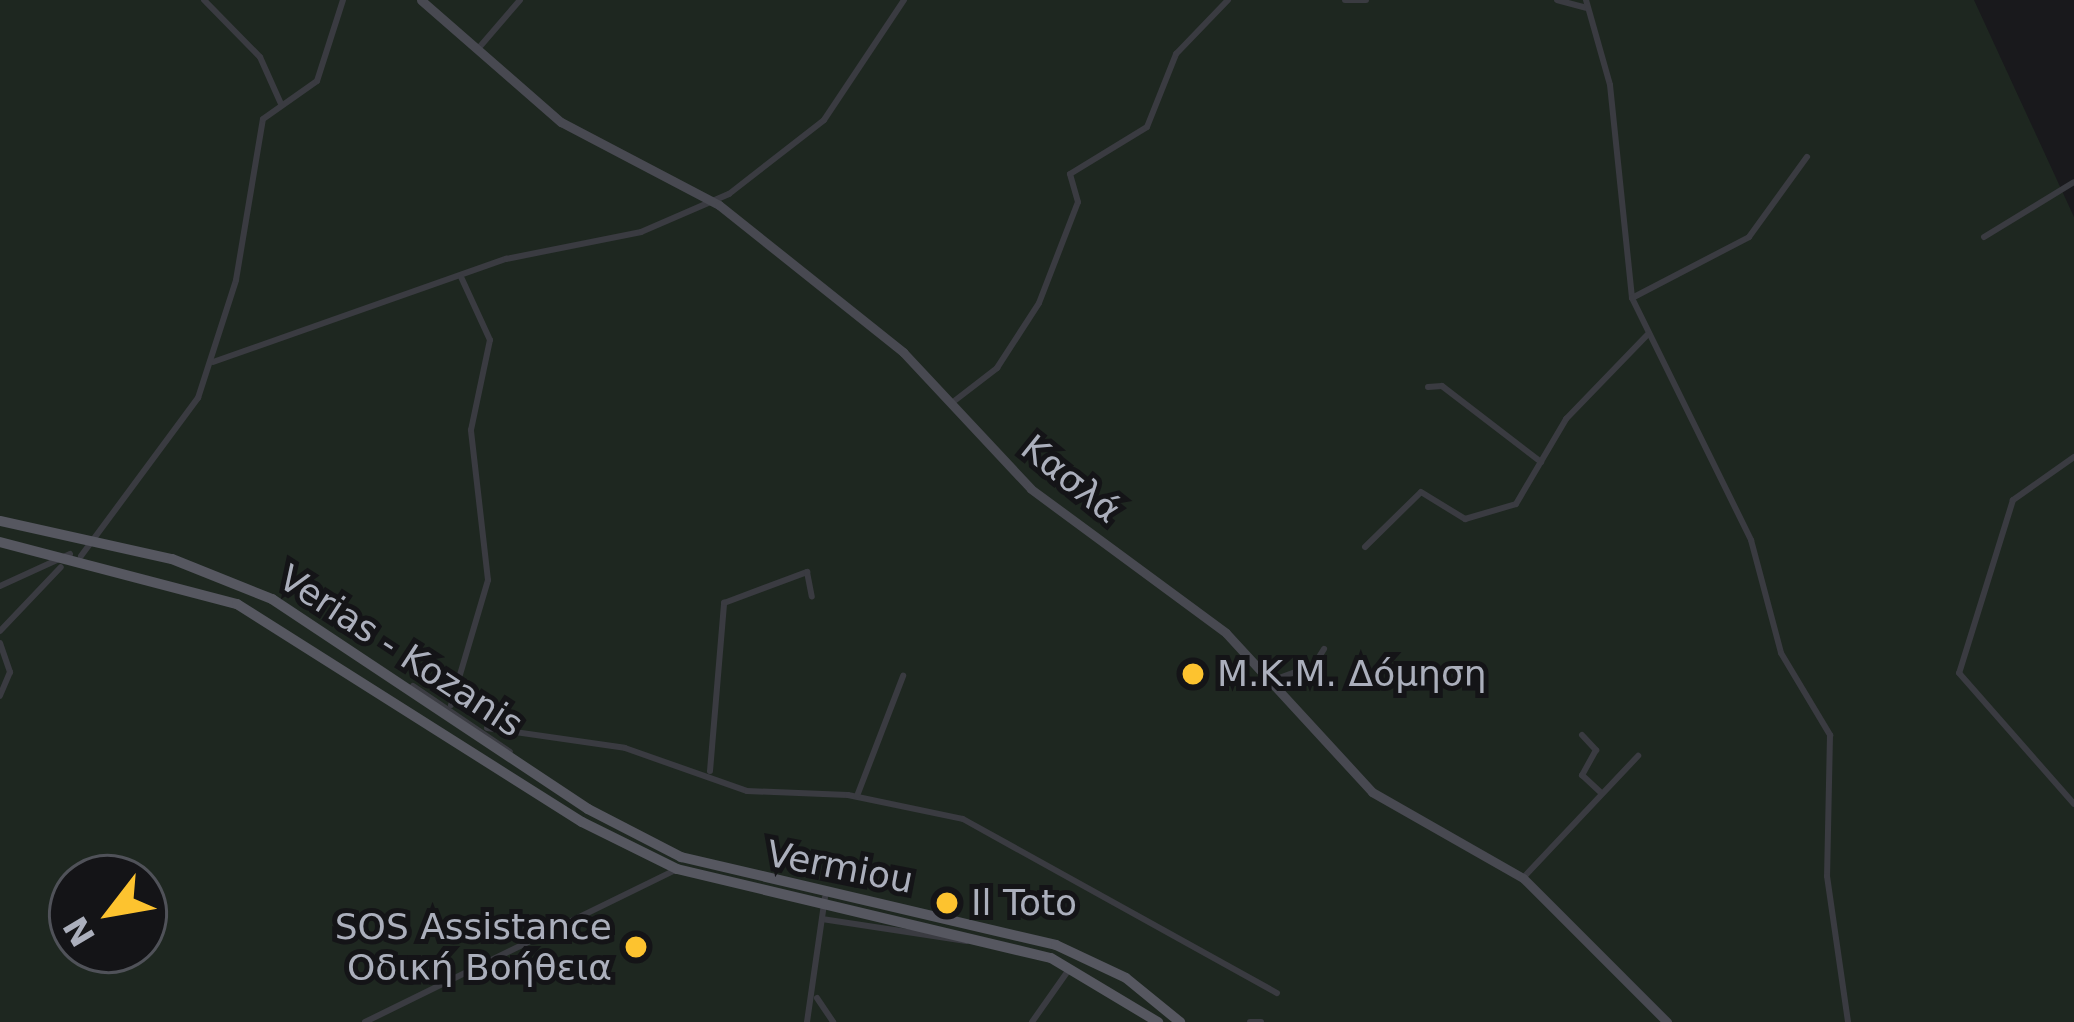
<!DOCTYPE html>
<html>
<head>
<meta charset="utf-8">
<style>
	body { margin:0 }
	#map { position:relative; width:2074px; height:1022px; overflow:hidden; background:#19191c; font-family:"DejaVu Sans",sans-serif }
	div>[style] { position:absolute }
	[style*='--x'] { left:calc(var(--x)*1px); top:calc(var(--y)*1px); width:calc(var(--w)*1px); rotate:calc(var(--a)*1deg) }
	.green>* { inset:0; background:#1e2720 }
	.street>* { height:6px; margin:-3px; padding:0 3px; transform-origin:3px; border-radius:3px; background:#3a3b41 }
	.secondary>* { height:9px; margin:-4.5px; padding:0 4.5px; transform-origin:4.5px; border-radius:4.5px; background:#484951 }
	.primary>* { height:10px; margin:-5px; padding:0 5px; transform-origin:5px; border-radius:5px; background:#565760 }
	.dots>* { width:33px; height:33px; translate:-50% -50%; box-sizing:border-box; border:6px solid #141417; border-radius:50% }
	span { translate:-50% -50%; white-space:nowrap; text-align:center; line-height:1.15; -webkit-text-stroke:10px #141417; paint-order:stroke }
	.street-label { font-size:36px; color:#abafbc }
	.poi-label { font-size:36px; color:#abafbc }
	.left { translate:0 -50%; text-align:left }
	.right { translate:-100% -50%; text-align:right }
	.north { position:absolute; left:48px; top:854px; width:120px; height:120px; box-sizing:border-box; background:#141417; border:3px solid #505259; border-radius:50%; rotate:239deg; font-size:33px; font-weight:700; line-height:48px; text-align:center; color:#abafbc }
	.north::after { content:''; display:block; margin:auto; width:42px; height:54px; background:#fdc32f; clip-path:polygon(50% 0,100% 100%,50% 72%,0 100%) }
</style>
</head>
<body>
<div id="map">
	<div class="green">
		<i style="clip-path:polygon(evenodd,0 0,1974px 0,2074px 217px,2074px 1022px,0 1022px,0 0,72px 878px,144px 878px,144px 950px,72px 950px,72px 878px)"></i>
	</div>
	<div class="street">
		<i style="--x:204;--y:0;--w:80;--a:45.5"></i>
		<i style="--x:260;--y:57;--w:51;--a:65.9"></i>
		<i style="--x:1345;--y:0;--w:21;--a:0"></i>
		<i style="--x:1557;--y:0;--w:30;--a:15"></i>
		<i style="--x:1586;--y:0;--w:88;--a:74.2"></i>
		<i style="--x:1610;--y:85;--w:214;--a:84.1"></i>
		<i style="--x:1632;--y:298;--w:270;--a:63.8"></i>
		<i style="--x:1751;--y:540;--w:117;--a:75.1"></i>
		<i style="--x:1781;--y:653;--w:96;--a:59.1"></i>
		<i style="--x:1830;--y:735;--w:141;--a:91.2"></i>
		<i style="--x:1827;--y:876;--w:148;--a:81.8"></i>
		<i style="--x:477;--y:50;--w:66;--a:-49.3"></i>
		<i style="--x:1984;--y:237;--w:105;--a:-31.4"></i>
		<i style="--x:1632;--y:298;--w:132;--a:-27.5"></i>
		<i style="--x:1749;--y:237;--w:99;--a:-54.1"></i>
		<i style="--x:213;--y:362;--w:311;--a:-19.4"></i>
		<i style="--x:506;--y:259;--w:138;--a:-11.3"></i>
		<i style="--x:641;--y:232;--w:96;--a:-23.4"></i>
		<i style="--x:729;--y:194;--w:120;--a:-37.9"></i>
		<i style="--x:824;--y:120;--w:144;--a:-56.3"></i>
		<i style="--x:1428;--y:387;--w:14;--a:-4"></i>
		<i style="--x:1442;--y:386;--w:125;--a:37.5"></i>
		<i style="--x:953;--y:402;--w:56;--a:-37.7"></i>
		<i style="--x:997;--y:368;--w:77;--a:-57.1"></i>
		<i style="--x:1039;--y:303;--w:108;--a:-68.9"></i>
		<i style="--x:1078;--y:202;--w:29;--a:-106"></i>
		<i style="--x:1070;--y:174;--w:90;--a:-31.4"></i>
		<i style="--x:1147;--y:127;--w:79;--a:-68.3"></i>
		<i style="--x:1176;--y:54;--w:75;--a:-46.1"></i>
		<i style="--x:2074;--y:457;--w:75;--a:144.8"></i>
		<i style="--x:2013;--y:500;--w:181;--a:107.3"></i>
		<i style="--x:1959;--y:673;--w:174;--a:48.7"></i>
		<i style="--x:1365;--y:547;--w:78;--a:-44.5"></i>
		<i style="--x:1421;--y:492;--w:52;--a:31.5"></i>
		<i style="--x:1465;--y:519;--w:53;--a:-16.4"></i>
		<i style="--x:1516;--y:504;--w:99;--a:-59.5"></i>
		<i style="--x:1566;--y:419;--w:117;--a:-46"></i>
		<i style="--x:81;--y:556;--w:197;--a:-53.5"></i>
		<i style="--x:198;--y:398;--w:124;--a:-72.1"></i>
		<i style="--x:236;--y:280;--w:163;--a:-80.5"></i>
		<i style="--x:263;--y:119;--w:66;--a:-35.1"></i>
		<i style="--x:317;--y:81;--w:85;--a:-72.2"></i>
		<i style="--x:0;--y:586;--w:77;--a:-24.6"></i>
		<i style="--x:0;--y:631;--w:88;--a:-46.4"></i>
		<i style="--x:0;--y:643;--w:31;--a:71"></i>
		<i style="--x:10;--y:672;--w:26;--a:113"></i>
		<i style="--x:1271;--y:681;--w:46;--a:-20.4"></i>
		<i style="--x:1314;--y:665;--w:19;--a:-58"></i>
		<i style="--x:413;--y:686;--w:117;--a:34.2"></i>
		<i style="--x:451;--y:705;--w:130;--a:-73.5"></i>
		<i style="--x:488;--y:580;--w:151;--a:-96.5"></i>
		<i style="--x:471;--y:430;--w:92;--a:-78.1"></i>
		<i style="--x:490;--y:340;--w:69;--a:-114.7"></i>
		<i style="--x:487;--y:728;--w:139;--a:8.2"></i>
		<i style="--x:625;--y:748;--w:129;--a:19.4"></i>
		<i style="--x:747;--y:791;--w:101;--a:2.3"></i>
		<i style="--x:848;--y:795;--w:117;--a:11.8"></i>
		<i style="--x:963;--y:819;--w:359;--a:29"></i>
		<i style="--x:1582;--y:735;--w:21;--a:47"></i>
		<i style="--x:1596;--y:750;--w:29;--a:119"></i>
		<i style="--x:1582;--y:775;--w:26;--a:43"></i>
		<i style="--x:710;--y:771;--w:169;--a:-85.2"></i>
		<i style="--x:724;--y:603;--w:89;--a:-20.5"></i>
		<i style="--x:807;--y:572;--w:25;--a:79"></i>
		<i style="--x:857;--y:796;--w:129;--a:-69"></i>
		<i style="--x:1523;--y:878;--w:168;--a:-46.7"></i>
		<i style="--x:822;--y:919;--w:146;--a:8.7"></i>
		<i style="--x:817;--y:998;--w:29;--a:56"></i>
		<i style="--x:365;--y:1022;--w:347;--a:-26.1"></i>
		<i style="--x:807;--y:1022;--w:126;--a:-81.8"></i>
		<i style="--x:1032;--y:1022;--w:62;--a:-54.8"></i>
		<i style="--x:1250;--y:1022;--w:11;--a:0"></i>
	</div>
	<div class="secondary">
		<i style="--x:421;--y:0;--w:186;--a:41.1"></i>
		<i style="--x:561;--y:122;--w:178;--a:27.7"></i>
		<i style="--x:719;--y:205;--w:236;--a:38.6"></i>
		<i style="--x:903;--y:352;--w:187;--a:46.9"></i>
		<i style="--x:1031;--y:489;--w:242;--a:36.4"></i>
		<i style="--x:1226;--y:633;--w:216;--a:47.4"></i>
		<i style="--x:1372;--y:792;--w:174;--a:29.7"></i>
		<i style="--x:1523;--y:878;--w:204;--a:45"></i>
	</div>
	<div class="primary">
		<i style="--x:0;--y:521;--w:176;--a:12.5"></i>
		<i style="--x:172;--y:559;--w:108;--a:21.8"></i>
		<i style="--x:272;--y:599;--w:379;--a:33.6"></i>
		<i style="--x:588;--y:809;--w:105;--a:27.3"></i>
		<i style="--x:681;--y:857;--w:385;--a:13.2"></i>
		<i style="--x:1056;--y:945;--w:77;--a:25.2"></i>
		<i style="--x:1126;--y:978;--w:70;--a:39.2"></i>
		<i style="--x:0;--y:542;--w:245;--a:14.7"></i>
		<i style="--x:237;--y:604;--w:408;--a:32.3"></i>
		<i style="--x:582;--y:822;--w:106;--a:26.3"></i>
		<i style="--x:677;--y:869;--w:384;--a:13.4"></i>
		<i style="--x:1051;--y:958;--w:125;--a:30.9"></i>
	</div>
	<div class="dots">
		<i style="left:1193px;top:674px;background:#fdc32f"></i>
		<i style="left:947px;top:903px;background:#fdc32f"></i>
		<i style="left:636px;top:947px;background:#fdc32f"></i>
	</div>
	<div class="street-label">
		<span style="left:1071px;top:479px;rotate:39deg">Κασλά</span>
		<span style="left:401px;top:651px;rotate:33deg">Verias - Kozanis</span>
		<span style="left:840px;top:867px;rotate:11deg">Vermiou</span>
	</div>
	<div class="poi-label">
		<span class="left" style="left:1217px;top:674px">Μ.Κ.Μ. Δόμηση</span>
		<span class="left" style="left:971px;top:903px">Il Toto</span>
		<span class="right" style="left:612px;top:947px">SOS Assistance<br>Οδική Βοήθεια</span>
	</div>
	<div class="north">N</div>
</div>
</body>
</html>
